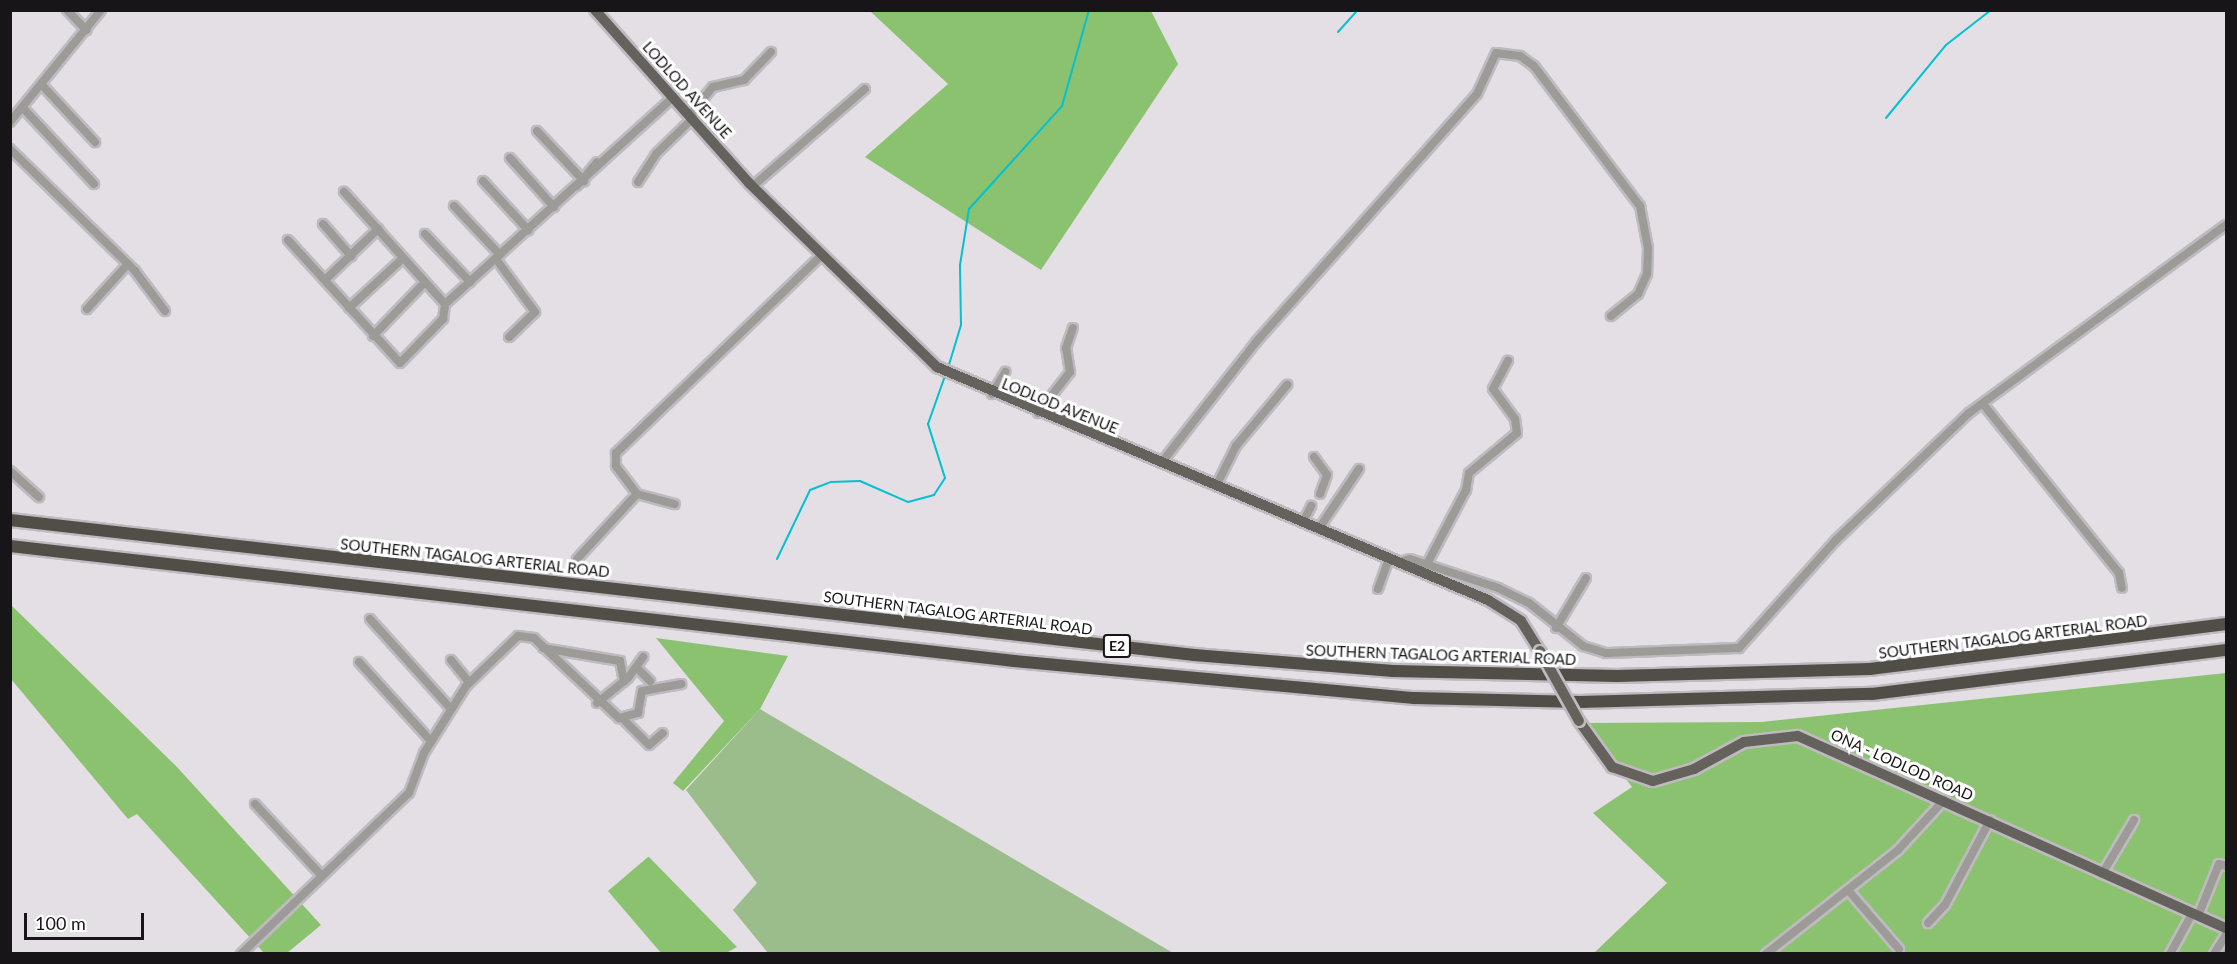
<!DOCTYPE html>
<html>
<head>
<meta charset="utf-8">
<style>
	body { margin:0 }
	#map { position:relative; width:2237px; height:964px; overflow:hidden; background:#e4dee5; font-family:Lato,sans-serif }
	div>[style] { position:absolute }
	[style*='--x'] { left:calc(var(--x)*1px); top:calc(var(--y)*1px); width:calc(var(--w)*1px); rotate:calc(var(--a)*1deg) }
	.green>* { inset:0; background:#9bbd8b }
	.forest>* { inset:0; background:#8bc270 }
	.stream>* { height:2px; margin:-1px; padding:0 1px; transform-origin:1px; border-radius:1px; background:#02c1d0 }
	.roads { filter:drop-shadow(2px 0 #bfbac0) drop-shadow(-2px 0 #bfbac0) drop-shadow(0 2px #bfbac0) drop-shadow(0 -2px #bfbac0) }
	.minor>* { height:8px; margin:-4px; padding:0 4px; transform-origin:4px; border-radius:4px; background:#9d9b97 }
	.major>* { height:10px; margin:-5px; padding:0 5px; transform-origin:5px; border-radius:5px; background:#65615c }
	.highway>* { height:12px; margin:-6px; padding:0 6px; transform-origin:6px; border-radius:6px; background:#514d47 }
	.bridges { filter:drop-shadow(2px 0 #bfbac0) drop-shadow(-2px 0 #bfbac0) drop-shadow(0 2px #bfbac0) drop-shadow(0 -2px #bfbac0) }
	.major-bridge>* { height:10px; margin:-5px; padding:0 5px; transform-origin:5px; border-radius:5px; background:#65615c }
	span { translate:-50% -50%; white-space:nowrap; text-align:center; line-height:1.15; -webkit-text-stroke:6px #fff; paint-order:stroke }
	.shield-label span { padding:2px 4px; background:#fff; border:2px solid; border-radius:4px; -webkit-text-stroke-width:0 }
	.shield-label { font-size:14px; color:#171517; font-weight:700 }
	.street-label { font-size:15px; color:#171517 }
	.frame { position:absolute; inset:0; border:12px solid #171517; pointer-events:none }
	.scale { position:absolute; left:24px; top:913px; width:120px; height:27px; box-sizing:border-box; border:3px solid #171517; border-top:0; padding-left:8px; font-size:18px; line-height:21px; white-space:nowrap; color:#171517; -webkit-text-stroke:4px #fff; paint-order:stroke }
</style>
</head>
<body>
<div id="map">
	<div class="green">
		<i style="clip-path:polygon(760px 709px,958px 826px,1173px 953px,768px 953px,733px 910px,757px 883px,686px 790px)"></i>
	</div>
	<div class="forest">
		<i style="clip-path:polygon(870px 11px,1151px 11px,1178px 64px,1041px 270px,865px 157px,948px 84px)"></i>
		<i style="clip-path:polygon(10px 604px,177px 767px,321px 925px,287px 953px,264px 953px,137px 814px,128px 819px,11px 679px)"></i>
		<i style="clip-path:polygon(656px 638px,788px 656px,760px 709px,683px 791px,673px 783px,724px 721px)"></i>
		<i style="clip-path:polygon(2226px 673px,2226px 953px,1594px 953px,1667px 883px,1593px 813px,1632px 787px,1584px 723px,1762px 722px)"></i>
		<i style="clip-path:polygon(648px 857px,649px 857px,737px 947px,726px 953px,661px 953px,608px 891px)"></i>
	</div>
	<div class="stream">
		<i style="--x:1338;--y:32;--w:30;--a:-48"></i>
		<i style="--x:1886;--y:118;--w:94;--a:-50.6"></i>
		<i style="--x:1946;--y:45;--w:57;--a:-37.9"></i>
		<i style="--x:948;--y:368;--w:45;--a:-73.2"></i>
		<i style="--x:961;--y:325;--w:60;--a:-91"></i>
		<i style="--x:960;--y:265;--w:57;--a:-80.9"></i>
		<i style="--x:969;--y:209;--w:139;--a:-47.9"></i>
		<i style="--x:1062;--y:106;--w:100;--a:-74.3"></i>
		<i style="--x:777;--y:559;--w:76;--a:-64.4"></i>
		<i style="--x:810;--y:490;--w:22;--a:-21"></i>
		<i style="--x:831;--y:482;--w:29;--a:-2"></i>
		<i style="--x:860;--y:481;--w:52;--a:23.6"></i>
		<i style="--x:908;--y:502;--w:27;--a:-15"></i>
		<i style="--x:934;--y:495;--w:20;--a:-57"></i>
		<i style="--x:945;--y:478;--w:57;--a:-107.5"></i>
		<i style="--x:928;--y:424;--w:51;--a:-70.5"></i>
	</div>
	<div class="roads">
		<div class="minor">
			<i style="--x:67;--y:10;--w:28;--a:46"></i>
			<i style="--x:42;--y:85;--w:78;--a:47.1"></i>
			<i style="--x:23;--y:108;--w:104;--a:46.9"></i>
			<i style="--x:690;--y:115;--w:36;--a:-51"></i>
			<i style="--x:713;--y:87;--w:32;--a:-13"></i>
			<i style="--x:744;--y:80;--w:39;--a:-46"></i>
			<i style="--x:10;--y:122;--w:144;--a:-50.9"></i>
			<i style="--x:537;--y:131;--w:69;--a:46.8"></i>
			<i style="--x:10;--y:149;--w:175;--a:44.3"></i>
			<i style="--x:135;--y:271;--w:50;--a:53.1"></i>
			<i style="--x:510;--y:158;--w:66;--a:48.1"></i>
			<i style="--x:483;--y:181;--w:67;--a:47.4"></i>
			<i style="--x:638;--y:182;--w:33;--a:-57"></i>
			<i style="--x:656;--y:154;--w:52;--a:-44.2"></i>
			<i style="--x:577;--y:186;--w:31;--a:-50"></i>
			<i style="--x:753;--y:186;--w:148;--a:-40.9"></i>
			<i style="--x:454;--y:206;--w:67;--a:46.8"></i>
			<i style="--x:323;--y:224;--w:43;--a:48.8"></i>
			<i style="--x:425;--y:234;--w:66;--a:46.8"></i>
			<i style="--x:288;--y:240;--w:166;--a:47.7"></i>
			<i style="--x:400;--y:363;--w:62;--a:-45.7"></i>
			<i style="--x:443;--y:319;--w:15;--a:-82"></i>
			<i style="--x:445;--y:304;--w:151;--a:-132"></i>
			<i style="--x:496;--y:259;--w:66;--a:53.7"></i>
			<i style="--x:535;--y:312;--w:36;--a:136"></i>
			<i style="--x:325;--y:280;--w:74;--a:-43.9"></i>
			<i style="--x:445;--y:304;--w:308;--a:-42.2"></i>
			<i style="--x:349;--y:308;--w:71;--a:-42.7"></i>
			<i style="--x:87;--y:309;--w:61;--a:-47.7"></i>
			<i style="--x:373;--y:336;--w:74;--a:-46.1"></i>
			<i style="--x:992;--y:394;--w:26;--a:-59"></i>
			<i style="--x:1983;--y:404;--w:217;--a:51.2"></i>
			<i style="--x:2119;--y:573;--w:15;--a:79"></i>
			<i style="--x:1038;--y:413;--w:52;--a:-52"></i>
			<i style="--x:1070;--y:372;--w:24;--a:-99"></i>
			<i style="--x:1066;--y:348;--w:21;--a:-71"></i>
			<i style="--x:1314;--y:457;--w:22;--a:54"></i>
			<i style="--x:1327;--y:475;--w:20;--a:110"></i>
			<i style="--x:1162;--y:462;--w:152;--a:-51.9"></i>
			<i style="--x:1256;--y:342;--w:332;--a:-48.3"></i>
			<i style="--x:1477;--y:94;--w:45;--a:-65.1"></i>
			<i style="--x:1496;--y:53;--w:24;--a:7"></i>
			<i style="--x:1520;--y:56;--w:17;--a:36"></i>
			<i style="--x:1534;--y:66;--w:176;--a:52.9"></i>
			<i style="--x:1640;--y:206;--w:43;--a:79.2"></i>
			<i style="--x:1648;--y:248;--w:26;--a:92"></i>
			<i style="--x:1647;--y:274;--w:22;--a:114"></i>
			<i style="--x:1638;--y:294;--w:35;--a:141"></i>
			<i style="--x:10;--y:471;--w:39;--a:42"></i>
			<i style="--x:1218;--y:482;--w:40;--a:-63.4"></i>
			<i style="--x:1236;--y:446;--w:80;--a:-50.1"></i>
			<i style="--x:637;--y:494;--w:39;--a:15"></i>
			<i style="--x:1304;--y:520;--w:16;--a:-63"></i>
			<i style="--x:1320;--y:527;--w:70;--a:-56.1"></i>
			<i style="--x:577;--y:559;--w:88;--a:-47.3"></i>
			<i style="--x:637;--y:494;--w:35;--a:-127"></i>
			<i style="--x:616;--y:466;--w:13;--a:-90"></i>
			<i style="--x:616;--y:453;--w:284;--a:-43.9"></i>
			<i style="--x:1399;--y:562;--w:11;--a:-15"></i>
			<i style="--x:1410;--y:559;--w:93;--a:18.2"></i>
			<i style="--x:1498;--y:588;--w:34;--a:26"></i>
			<i style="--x:1529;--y:603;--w:69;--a:38.5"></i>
			<i style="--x:1583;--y:646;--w:24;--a:17"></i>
			<i style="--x:1606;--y:653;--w:133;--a:-2.2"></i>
			<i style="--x:1739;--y:648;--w:144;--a:-48.1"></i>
			<i style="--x:1835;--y:541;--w:185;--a:-43.7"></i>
			<i style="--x:1969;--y:413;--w:318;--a:-36.2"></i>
			<i style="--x:1427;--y:564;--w:84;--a:-62.2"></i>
			<i style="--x:1466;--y:490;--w:17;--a:-80"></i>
			<i style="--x:1469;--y:473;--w:62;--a:-39.8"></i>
			<i style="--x:1517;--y:433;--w:14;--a:-98"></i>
			<i style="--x:1515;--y:419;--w:37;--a:-126"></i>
			<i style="--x:1493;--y:389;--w:32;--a:-62"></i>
			<i style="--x:1378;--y:589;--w:32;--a:-70"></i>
			<i style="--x:370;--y:619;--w:121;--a:48"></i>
			<i style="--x:1556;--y:628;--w:58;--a:-59"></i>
			<i style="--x:543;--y:648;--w:78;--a:9.6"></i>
			<i style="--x:620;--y:661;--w:21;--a:79"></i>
			<i style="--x:451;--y:660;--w:28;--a:51"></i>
			<i style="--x:359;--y:662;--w:107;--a:47.7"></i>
			<i style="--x:636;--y:667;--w:20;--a:45"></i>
			<i style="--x:597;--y:703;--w:40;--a:-39"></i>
			<i style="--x:628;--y:678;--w:26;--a:-54"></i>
			<i style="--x:624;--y:720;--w:35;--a:45"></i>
			<i style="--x:649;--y:745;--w:18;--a:-41"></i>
			<i style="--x:255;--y:804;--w:98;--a:47.1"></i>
			<i style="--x:2102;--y:874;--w:63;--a:-59.3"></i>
			<i style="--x:1848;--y:890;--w:78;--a:49.2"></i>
			<i style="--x:2198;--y:916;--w:56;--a:-68"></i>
			<i style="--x:2219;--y:864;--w:7;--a:16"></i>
			<i style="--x:1928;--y:923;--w:25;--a:-47"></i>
			<i style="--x:1945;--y:905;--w:96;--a:-62.1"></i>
			<i style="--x:241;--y:954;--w:233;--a:-43.8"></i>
			<i style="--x:409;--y:793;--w:43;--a:-69.4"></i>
			<i style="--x:424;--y:753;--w:79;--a:-57.9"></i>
			<i style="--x:466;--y:686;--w:72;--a:-43.9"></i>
			<i style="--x:518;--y:636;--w:16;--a:7"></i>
			<i style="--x:534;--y:638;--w:117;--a:43.3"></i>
			<i style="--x:619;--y:718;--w:20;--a:-15"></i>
			<i style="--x:638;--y:713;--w:22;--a:-80"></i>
			<i style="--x:642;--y:691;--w:40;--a:-10"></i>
			<i style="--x:1766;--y:954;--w:168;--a:-38.2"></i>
			<i style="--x:1898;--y:850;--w:68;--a:-47.4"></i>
			<i style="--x:2170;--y:954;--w:46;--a:-61.2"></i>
			<i style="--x:2214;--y:954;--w:22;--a:-58"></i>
		</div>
		<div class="major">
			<i style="--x:595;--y:10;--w:232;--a:48.3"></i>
			<i style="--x:749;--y:183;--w:263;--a:44.4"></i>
			<i style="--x:937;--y:367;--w:598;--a:22.92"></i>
			<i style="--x:1488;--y:600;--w:39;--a:32"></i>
			<i style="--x:1521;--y:621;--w:36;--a:58"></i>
			<i style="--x:1579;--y:721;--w:57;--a:54.3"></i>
			<i style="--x:1612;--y:767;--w:43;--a:18.9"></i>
			<i style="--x:1653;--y:781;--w:43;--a:-16.3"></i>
			<i style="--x:1694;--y:769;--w:57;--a:-28.4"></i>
			<i style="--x:1744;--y:742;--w:54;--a:-6.3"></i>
			<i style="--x:1798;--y:736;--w:469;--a:24.2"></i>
		</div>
		<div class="highway">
			<i style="--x:10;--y:520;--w:1192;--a:6.5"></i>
			<i style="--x:1194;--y:655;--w:200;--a:4.6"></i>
			<i style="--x:1393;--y:671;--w:224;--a:1.3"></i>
			<i style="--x:1617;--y:676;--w:253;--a:-1.6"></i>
			<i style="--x:1870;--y:669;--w:359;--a:-7.2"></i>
			<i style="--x:10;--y:546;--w:1011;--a:6.53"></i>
			<i style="--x:1014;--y:661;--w:402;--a:5.3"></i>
			<i style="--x:1414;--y:698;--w:166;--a:1.4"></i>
			<i style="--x:1580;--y:702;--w:292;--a:-1.6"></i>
			<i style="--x:1872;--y:694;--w:357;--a:-7.1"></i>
		</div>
	</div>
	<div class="bridges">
		<div class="major-bridge">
			<i style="--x:1540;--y:651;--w:80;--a:60.9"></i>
		</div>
	</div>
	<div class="shield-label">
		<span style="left:1117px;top:646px">E2</span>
	</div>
	<div class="street-label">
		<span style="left:687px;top:90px;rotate:48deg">LODLOD AVENUE</span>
		<span style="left:1060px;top:406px;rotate:22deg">LODLOD AVENUE</span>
		<span style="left:475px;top:558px;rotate:6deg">SOUTHERN TAGALOG ARTERIAL ROAD</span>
		<span style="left:958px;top:613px;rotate:7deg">SOUTHERN TAGALOG ARTERIAL ROAD</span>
		<span style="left:2013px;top:637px;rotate:-7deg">SOUTHERN TAGALOG ARTERIAL ROAD</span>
		<span style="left:1441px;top:655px;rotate:2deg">SOUTHERN TAGALOG ARTERIAL ROAD</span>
		<span style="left:1902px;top:765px;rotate:24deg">ONA - LODLOD ROAD</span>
	</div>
	<div class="frame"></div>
	<div class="scale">100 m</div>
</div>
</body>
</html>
